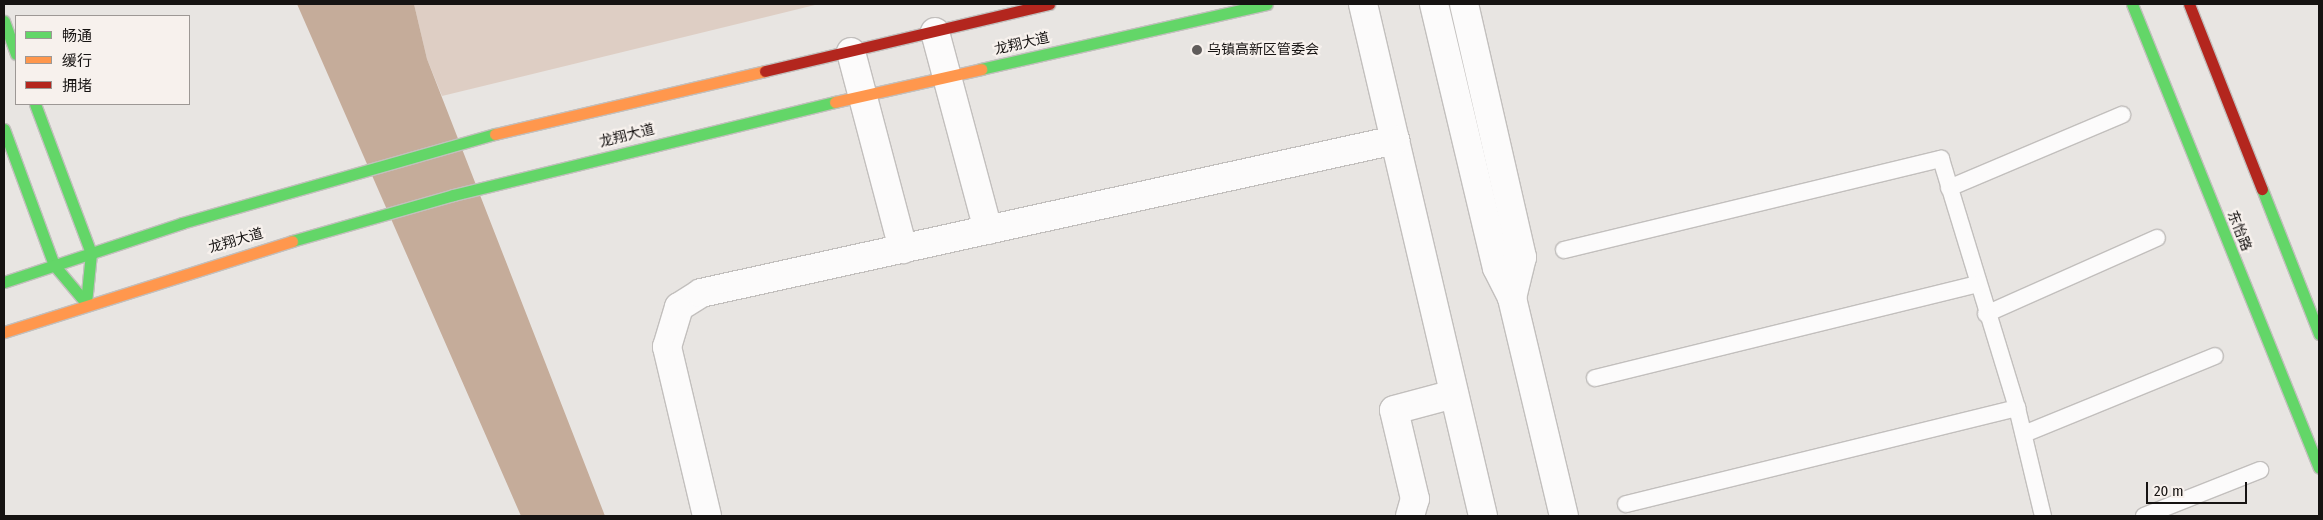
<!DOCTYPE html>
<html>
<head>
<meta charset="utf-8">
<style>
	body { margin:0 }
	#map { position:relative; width:2323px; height:520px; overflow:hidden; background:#e8e5e2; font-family:"Fira Sans Condensed","Noto Sans SC",sans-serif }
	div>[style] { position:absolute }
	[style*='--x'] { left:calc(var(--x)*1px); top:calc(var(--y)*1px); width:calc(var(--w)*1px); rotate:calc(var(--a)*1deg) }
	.green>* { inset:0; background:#decec4 }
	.water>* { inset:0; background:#c5ac9a }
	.roads { filter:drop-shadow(1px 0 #c2bfbd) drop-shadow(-1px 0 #c2bfbd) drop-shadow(0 1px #c2bfbd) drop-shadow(0 -1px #c2bfbd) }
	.lane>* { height:16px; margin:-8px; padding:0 8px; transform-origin:8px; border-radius:8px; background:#fcfbfb }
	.street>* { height:28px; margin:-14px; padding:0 14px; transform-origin:14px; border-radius:14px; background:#fcfbfb }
	.fast>* { height:11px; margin:-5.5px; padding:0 5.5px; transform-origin:5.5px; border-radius:5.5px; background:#63d668 }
	.slow>* { height:11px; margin:-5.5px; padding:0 5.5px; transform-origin:5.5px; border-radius:5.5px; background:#ff974d }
	.jam>* { height:11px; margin:-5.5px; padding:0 5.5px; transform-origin:5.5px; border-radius:5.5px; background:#b3261e }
	.dots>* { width:14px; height:14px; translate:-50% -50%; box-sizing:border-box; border:2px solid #f7f1ed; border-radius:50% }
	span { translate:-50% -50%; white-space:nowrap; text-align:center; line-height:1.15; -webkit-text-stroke:4.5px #f7f1ed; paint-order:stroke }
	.street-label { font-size:14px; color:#161312 }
	.poi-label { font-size:14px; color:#161312 }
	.left { translate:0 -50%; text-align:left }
	.frame { position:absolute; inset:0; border:5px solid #161312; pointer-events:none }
	.legend { position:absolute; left:15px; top:15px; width:175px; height:90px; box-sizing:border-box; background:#f7f1ed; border:1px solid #9d9895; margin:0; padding:6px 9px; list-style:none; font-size:15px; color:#161312 }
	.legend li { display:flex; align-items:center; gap:10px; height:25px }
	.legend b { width:25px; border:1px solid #9d9895 }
	.scale { position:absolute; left:2146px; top:482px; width:101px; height:22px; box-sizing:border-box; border:2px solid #161312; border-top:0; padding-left:6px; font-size:15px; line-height:18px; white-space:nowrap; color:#161312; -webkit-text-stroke:4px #f7f1ed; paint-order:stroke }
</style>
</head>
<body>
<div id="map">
	<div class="green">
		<i style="clip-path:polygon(414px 4px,819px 4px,442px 96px,427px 59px)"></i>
	</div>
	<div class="water">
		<i style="clip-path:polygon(297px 4px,414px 4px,427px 59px,605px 516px,521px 516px)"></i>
	</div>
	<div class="roads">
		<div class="lane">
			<i style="--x:1949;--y:188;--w:188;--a:-22.9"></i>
			<i style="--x:1564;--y:250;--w:388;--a:-13.6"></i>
			<i style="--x:1941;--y:159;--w:260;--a:73"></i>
			<i style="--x:2017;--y:408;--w:111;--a:76.5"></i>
			<i style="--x:1986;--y:314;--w:187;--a:-24"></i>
			<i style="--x:1595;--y:378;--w:394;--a:-13.8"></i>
			<i style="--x:2024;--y:434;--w:206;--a:-22.2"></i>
			<i style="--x:1626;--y:504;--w:403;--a:-13.8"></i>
			<i style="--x:2144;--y:516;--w:125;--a:-21.6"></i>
		</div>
		<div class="street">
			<i style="--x:1363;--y:4;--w:526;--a:76.81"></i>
			<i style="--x:1434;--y:4;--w:271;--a:76.6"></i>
			<i style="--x:1497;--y:268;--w:34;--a:63"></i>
			<i style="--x:1512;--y:298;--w:224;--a:76.6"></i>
			<i style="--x:1464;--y:4;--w:260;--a:77.1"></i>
			<i style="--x:1522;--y:257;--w:42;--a:103.7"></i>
			<i style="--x:935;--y:32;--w:205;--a:75"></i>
			<i style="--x:851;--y:52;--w:204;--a:75.2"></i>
			<i style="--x:707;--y:516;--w:174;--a:-103.3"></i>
			<i style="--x:667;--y:347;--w:42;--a:-73.3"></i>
			<i style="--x:679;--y:307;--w:26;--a:-32"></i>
			<i style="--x:701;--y:293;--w:711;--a:-12.43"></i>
			<i style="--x:1410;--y:516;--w:18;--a:-74"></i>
			<i style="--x:1415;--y:499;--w:91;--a:-103.3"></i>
			<i style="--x:1394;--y:410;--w:62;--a:-14.9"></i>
		</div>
		<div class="fast">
			<i style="--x:2132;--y:4;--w:500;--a:68.05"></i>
			<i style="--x:4;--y:21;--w:35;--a:70"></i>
			<i style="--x:981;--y:69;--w:293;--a:-12.8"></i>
			<i style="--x:35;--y:104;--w:159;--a:69.4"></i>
			<i style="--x:91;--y:253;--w:50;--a:95.7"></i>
			<i style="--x:4;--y:129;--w:145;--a:69.8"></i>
			<i style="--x:54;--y:265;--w:50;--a:49.9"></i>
			<i style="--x:2262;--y:189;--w:156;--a:68.5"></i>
			<i style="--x:292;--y:241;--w:167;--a:-15.9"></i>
			<i style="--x:453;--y:195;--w:393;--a:-13.7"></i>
			<i style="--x:4;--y:282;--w:188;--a:-18.3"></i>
			<i style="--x:182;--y:223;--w:325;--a:-15.9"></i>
		</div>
		<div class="slow">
			<i style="--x:835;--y:102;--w:150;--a:-12.7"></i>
			<i style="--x:495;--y:134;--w:277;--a:-13.1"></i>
			<i style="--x:4;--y:332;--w:302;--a:-17.5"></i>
		</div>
		<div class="jam">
			<i style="--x:2189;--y:4;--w:199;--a:68.5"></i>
			<i style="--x:765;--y:71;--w:292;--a:-13.3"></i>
		</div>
	</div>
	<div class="dots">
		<i style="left:1197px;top:50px;background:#605c5b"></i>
	</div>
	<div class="street-label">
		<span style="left:1022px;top:44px;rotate:-13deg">龙翔大道</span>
		<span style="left:627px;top:136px;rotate:-14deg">龙翔大道</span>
		<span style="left:2239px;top:231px;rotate:68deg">东怡路</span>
		<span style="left:236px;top:241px;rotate:-16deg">龙翔大道</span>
	</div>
	<div class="poi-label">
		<span class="left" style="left:1207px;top:50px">乌镇高新区管委会</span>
	</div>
	<div class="frame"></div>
	<ul class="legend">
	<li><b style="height:6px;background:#63d668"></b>畅通</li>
	<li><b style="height:6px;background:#ff974d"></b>缓行</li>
	<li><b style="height:6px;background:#b3261e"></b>拥堵</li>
	</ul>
	<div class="scale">20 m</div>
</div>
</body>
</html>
